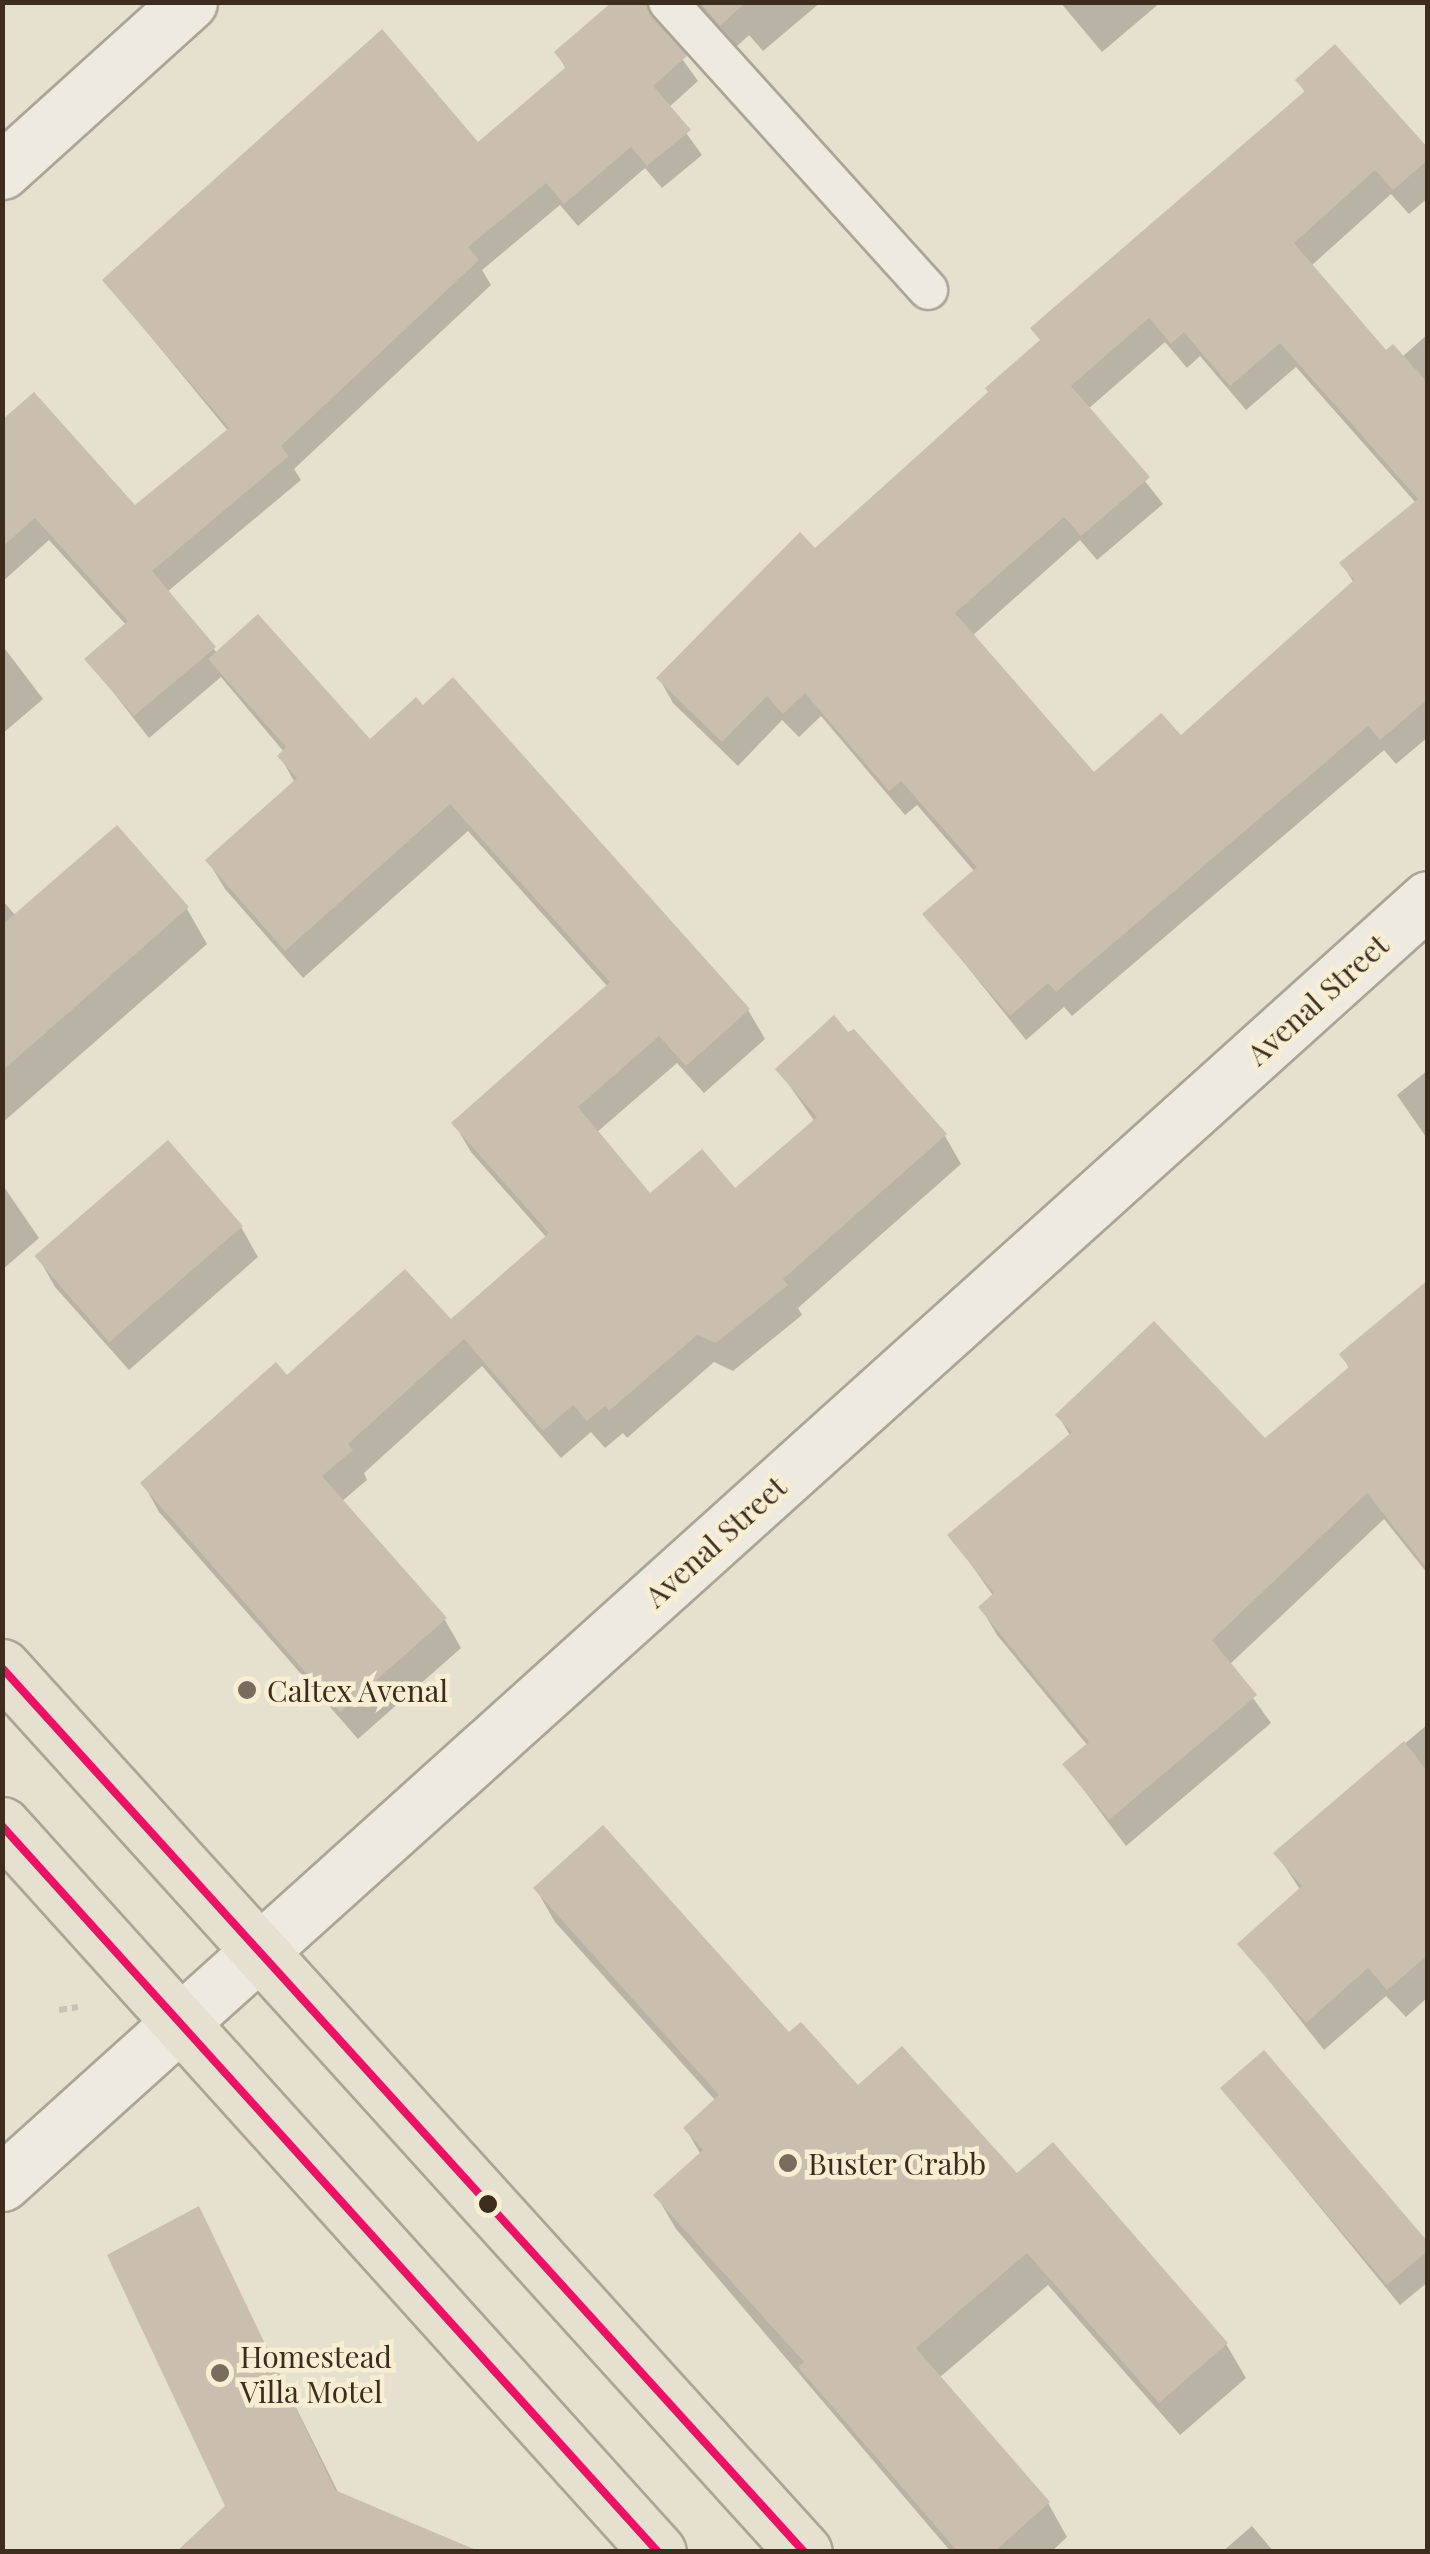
<!DOCTYPE html>
<html>
<head>
<meta charset="utf-8">
<style>
	body { margin:0 }
	#map { position:relative; width:1430px; height:2554px; overflow:hidden; background:#e6e0ce; font-family:"Playfair Display",serif }
	div>[style] { position:absolute }
	[style*='--x'] { left:calc(var(--x)*1px); top:calc(var(--y)*1px); width:calc(var(--w)*1px); rotate:calc(var(--a)*1deg) }
	.shadow>* { inset:0; background:#0003 }
	.building>* { inset:0; background:#cabeaf; transform-origin:0 0 }
	.path>* { height:6px; margin-top:-3px; transform-origin:0; background:repeating-linear-gradient(90deg,#c7c1b6 0 8px,transparent 0 13px) }
	.roads { filter:drop-shadow(2px 0 #aba597) drop-shadow(-2px 0 #aba597) drop-shadow(0 2px #aba597) drop-shadow(0 -2px #aba597) }
	.service>* { height:38px; margin:-19px; padding:0 19px; transform-origin:19px; border-radius:19px; background:#eeeae0 }
	.minor>* { height:55px; margin:-27.5px; padding:0 27.5px; transform-origin:27.5px; border-radius:27.5px; background:#eeeae0 }
	.primary>* { height:55px; margin:-27.5px; padding:0 27.5px; transform-origin:27.5px; border-radius:27.5px; background:#e6e0d1 }
	.bus-1>* { height:8px; margin:-4px; padding:0 4px; transform-origin:4px; border-radius:4px; background:#ec1165 }
	.dots>* { width:28px; height:28px; translate:-50% -50%; box-sizing:border-box; border:5px solid #f7eed4; border-radius:50% }
	span { translate:-50% -50%; white-space:nowrap; text-align:center; line-height:1.15; -webkit-text-stroke:9px #f7eed4; paint-order:stroke }
	.street-label { font-size:30px; color:#3c2d1e }
	.poi-label { font-size:30px; color:#3c2d1e }
	.left { translate:0 -50%; text-align:left }
	.frame { position:absolute; inset:0; border:5px solid #3c2d1e; pointer-events:none }
</style>
</head>
<body>
<div id="map">
	<div class="shadow">
		<i style="clip-path:polygon(616px 2px,821px 2px,763px 51px,749px 35px,735px 48px,691px 3px,665px 9px,660px 28px,698px 81px,668px 108px,702px 155px,662px 188px,645px 168px,578px 226px,560px 205px,482px 270px,491px 285px,294px 469px,301px 480px,167px 592px,217px 653px,369px 743px,748px 1010px,765px 1039px,704px 1093px,677px 1063px,596px 1133px,649px 1197px,735px 1192px,815px 1122px,778px 1069px,945px 1136px,961px 1164px,798px 1308px,802px 1315px,733px 1371px,714px 1362px,627px 1438px,623px 1433px,605px 1448px,591px 1432px,561px 1458px,482px 1366px,364px 1473px,367px 1480px,341px 1502px,445px 1620px,461px 1648px,358px 1739px,159px 1512px,143px 1483px,287px 1378px,450px 1322px,547px 1238px,471px 1152px,454px 1123px,608px 987px,468px 831px,303px 978px,225px 889px,208px 861px,295px 783px,280px 756px,284px 752px,221px 677px,149px 738px,87px 659px,127px 626px,49px 540px,2px 582px,2px 424px,135px 509px,229px 432px,105px 281px,478px 146px,566px 69px,557px 53px)"></i>
		<i style="clip-path:polygon(1060px 2px,1161px 2px,1102px 52px)"></i>
		<i style="clip-path:polygon(evenodd,1298px 81px,1428px 152px,1428px 198px,1409px 214px,1391px 194px,1311px 266px,1386px 353px,1402px 357px,1428px 334px,1428px 737px,1396px 764px,1384px 750px,1072px 1016px,1064px 1007px,1026px 1040px,925px 914px,975px 872px,917px 805px,905px 815px,821px 716px,799px 737px,782px 720px,738px 766px,673px 703px,659px 678px,815px 551px,991px 393px,1306px 94px,1298px 81px,1165px 342px,1187px 368px,1200px 356px,1246px 410px,1296px 367px,1416px 503px,1342px 564px,1354px 583px,1181px 739px,1094px 776px,972px 636px,1080px 540px,1097px 560px,1163px 504px,1088px 409px,1165px 342px)"></i>
		<i style="clip-path:polygon(2px 645px,43px 699px,2px 734px)"></i>
		<i style="clip-path:polygon(117px 829px,187px 909px,207px 944px,2px 1123px,2px 900px,16px 916px)"></i>
		<i style="clip-path:polygon(1428px 1070px,1428px 1140px,1397px 1095px)"></i>
		<i style="clip-path:polygon(2px 1184px,39px 1238px,2px 1270px)"></i>
		<i style="clip-path:polygon(241px 1227px,258px 1257px,129px 1370px,55px 1287px,38px 1257px)"></i>
		<i style="clip-path:polygon(1342px 1355px,1428px 1447px,1428px 1574px,1384px 1519px,1229px 1665px,1271px 1723px,1126px 1846px,1065px 1765px,1088px 1746px,997px 1635px,981px 1608px,994px 1597px,951px 1536px,1071px 1437px,1058px 1415px,1264px 1441px,1350px 1370px)"></i>
		<i style="clip-path:polygon(1428px 1724px,1428px 1997px,1406px 2017px,1386px 1996px,1324px 2050px,1240px 1944px,1301px 1891px,1276px 1853px)"></i>
		<i style="clip-path:polygon(536px 1889px,789px 2036px,857px 2089px,1017px 2177px,1226px 2344px,1246px 2378px,1180px 2435px,1048px 2285px,939px 2378px,1048px 2503px,1067px 2537px,1051px 2552px,951px 2552px,676px 2229px,656px 2195px,701px 2155px,686px 2129px,716px 2101px,555px 1922px)"></i>
		<i style="clip-path:polygon(1223px 2089px,1428px 2246px,1428px 2282px,1400px 2305px)"></i>
		<i style="clip-path:polygon(198px 2210px,339px 2494px,481px 2552px,180px 2552px,228px 2507px)"></i>
		<i style="clip-path:polygon(1252px 2526px,1274px 2552px,1222px 2552px)"></i>
	</div>
	<div class="building">
		<i style="clip-path:polygon(612px 2px,646px 2px,687px 56px,653px 86px,691px 130px,647px 166px,631px 147px,564px 204px,546px 183px,468px 247px,479px 260px,281px 446px,289px 456px,152px 571px,216px 647px,134px 716px,84px 659px,128px 621px,35px 518px,2px 547px,2px 420px,34px 392px,135px 505px,229px 428px,102px 280px,382px 29px,478px 142px,566px 67px,554px 52px)"></i>
		<i style="clip-path:polygon(699px 2px,746px 2px,720px 26px)"></i>
		<i style="clip-path:polygon(evenodd,1335px 44px,1428px 148px,1428px 160px,1393px 190px,1375px 170px,1294px 243px,1386px 350px,1393px 344px,1428px 383px,1428px 699px,1380px 740px,1368px 726px,1056px 992px,1048px 983px,1010px 1016px,922px 914px,977px 867px,901px 781px,889px 791px,805px 693px,783px 714px,767px 696px,722px 742px,656px 678px,800px 532px,815px 548px,988px 392px,985px 388px,1040px 340px,1030px 328px,1305px 91px,1295px 80px,1335px 44px,1149px 318px,1171px 344px,1184px 332px,1230px 386px,1280px 343px,1418px 499px,1339px 563px,1354px 580px,1181px 735px,1161px 713px,1094px 772px,955px 613px,1064px 517px,1081px 536px,1150px 477px,1071px 386px,1149px 318px)"></i>
		<i style="clip-path:polygon(258px 614px,370px 739px,416px 697px,423px 705px,453px 677px,750px 1009px,686px 1066px,659px 1036px,578px 1107px,650px 1193px,702px 1149px,735px 1188px,817px 1117px,775px 1069px,834px 1015px,848px 1032px,854px 1029px,947px 1134px,783px 1279px,788px 1285px,716px 1343px,697px 1335px,609px 1411px,605px 1406px,587px 1421px,573px 1405px,543px 1431px,464px 1339px,348px 1444px,353px 1450px,322px 1476px,447px 1618px,340px 1712px,140px 1483px,276px 1362px,287px 1375px,405px 1269px,451px 1319px,549px 1233px,451px 1123px,610px 982px,450px 804px,285px 951px,205px 860px,297px 778px,277px 756px,286px 747px,208px 659px)"></i>
		<i style="clip-path:polygon(117px 825px,189px 907px,2px 1071px,2px 925px)"></i>
		<i style="left:168px;top:1140px;width:114px;height:177px;rotate:49deg"></i>
		<i style="clip-path:polygon(1428px 1280px,1428px 1570px,1367px 1493px,1212px 1640px,1257px 1695px,1109px 1820px,1062px 1764px,1089px 1742px,978px 1607px,994px 1593px,947px 1535px,1072px 1432px,1055px 1415px,1154px 1321px,1265px 1438px,1349px 1367px,1339px 1354px)"></i>
		<i style="clip-path:polygon(1404px 1741px,1428px 1772px,1428px 1955px,1387px 1990px,1368px 1968px,1306px 2023px,1237px 1944px,1302px 1886px,1273px 1853px)"></i>
		<i style="clip-path:polygon(603px 1825px,789px 2032px,801px 2022px,858px 2085px,902px 2046px,1017px 2173px,1053px 2142px,1228px 2343px,1159px 2403px,1027px 2253px,916px 2348px,1050px 2502px,994px 2552px,958px 2552px,798px 2367px,804px 2362px,653px 2195px,703px 2150px,683px 2128px,719px 2095px,533px 1888px)"></i>
		<i style="clip-path:polygon(1264px 2050px,1428px 2242px,1428px 2251px,1387px 2285px,1220px 2088px)"></i>
		<i style="clip-path:polygon(199px 2206px,335px 2490px,480px 2552px,176px 2552px,225px 2506px,107px 2255px)"></i>
	</div>
	<div class="path">
		<i style="--x:59;--y:2010;--w:19;--a:-9"></i>
	</div>
	<div class="roads">
		<div class="service">
			<i style="--x:668;--y:2;--w:388;--a:47.9"></i>
		</div>
		<div class="minor">
			<i style="--x:2;--y:171;--w:252;--a:-42.1"></i>
			<i style="--x:2;--y:2183;--w:1919;--a:-42"></i>
		</div>
		<div class="primary">
			<i style="--x:2;--y:1667;--w:1194;--a:47.82"></i>
			<i style="--x:2;--y:1825;--w:979;--a:47.94"></i>
		</div>
	</div>
	<div class="bus-1">
		<i style="--x:2;--y:1668;--w:1194;--a:47.78"></i>
		<i style="--x:2;--y:1826;--w:978;--a:47.9"></i>
	</div>
	<div class="dots">
		<i style="left:247px;top:1690px;background:#786c5c"></i>
		<i style="left:788px;top:2163px;background:#786c5c"></i>
		<i style="left:488px;top:2204px;background:#3c2d1e"></i>
		<i style="left:220px;top:2373px;background:#786c5c"></i>
	</div>
	<div class="street-label">
		<span style="left:1317px;top:999px;rotate:-42deg">Avenal Street</span>
		<span style="left:715px;top:1541px;rotate:-42deg">Avenal Street</span>
	</div>
	<div class="poi-label">
		<span class="left" style="left:267px;top:1690px">Caltex Avenal</span>
		<span class="left" style="left:808px;top:2163px">Buster Crabb</span>
		<span class="left" style="left:240px;top:2373px">Homestead<br>Villa Motel</span>
	</div>
	<div class="frame"></div>
</div>
</body>
</html>
